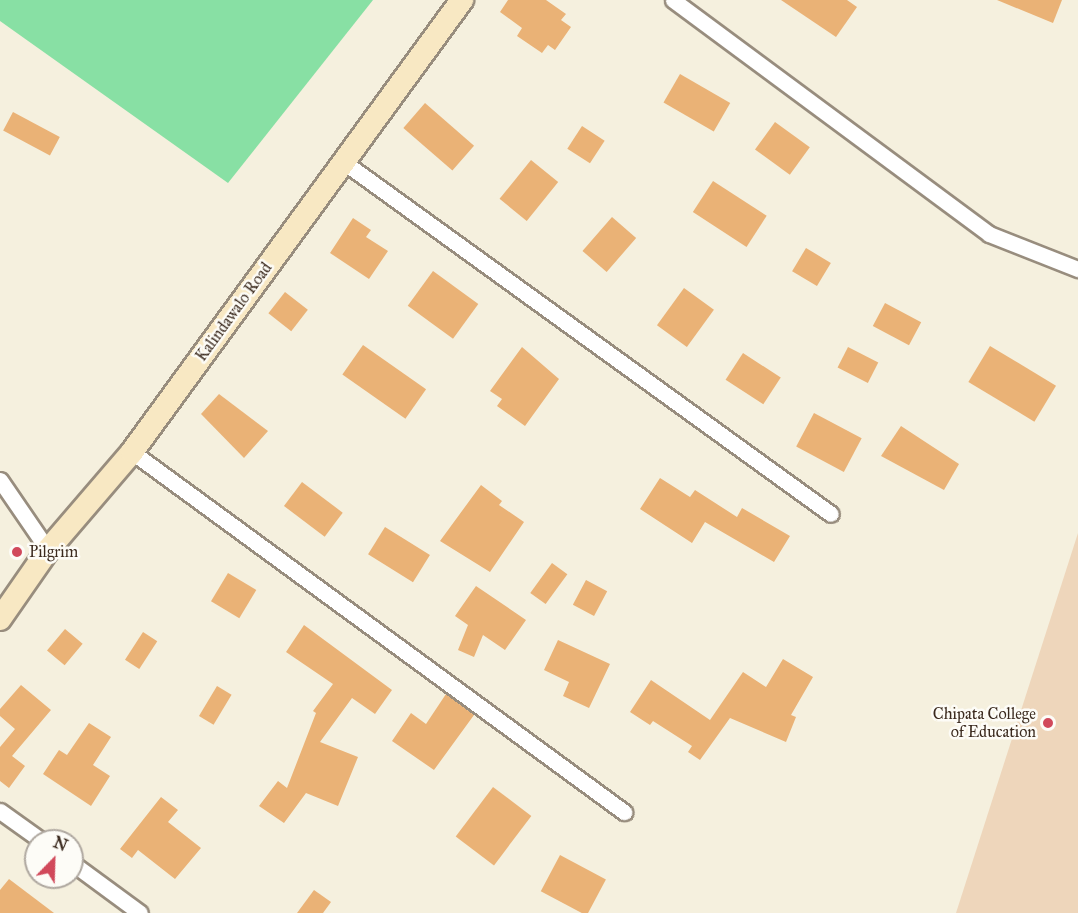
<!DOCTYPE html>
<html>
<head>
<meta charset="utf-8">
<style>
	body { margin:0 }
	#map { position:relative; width:1078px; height:913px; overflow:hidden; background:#f5f0de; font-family:"IM FELL Great Primer",serif }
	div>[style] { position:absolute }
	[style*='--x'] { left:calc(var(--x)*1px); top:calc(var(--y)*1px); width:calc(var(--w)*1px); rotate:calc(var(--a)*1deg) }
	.built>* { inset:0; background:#eed6bb }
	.green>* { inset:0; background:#88e0a4 }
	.building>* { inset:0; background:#eab276; transform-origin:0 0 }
	.roads { filter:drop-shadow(2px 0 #988d7e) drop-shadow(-2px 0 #988d7e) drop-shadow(0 2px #988d7e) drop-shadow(0 -2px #988d7e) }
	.street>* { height:15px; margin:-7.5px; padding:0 7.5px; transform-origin:7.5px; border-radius:7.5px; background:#fff }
	.secondary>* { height:22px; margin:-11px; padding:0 11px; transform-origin:11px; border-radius:11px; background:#f8e8c3 }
	.dots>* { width:16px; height:16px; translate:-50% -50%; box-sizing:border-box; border:3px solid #fdfcf7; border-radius:50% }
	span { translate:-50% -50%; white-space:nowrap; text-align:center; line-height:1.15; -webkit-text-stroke:5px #fdfcf7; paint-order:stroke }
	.street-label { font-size:16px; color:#3b2a1e }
	.poi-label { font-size:16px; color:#3b2a1e }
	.left { translate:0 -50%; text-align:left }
	.right { translate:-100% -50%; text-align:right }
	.north { position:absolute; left:24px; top:829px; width:60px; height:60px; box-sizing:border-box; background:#fdfcf7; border:2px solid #afa8a0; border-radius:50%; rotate:23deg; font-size:16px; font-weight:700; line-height:24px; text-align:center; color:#3b2a1e }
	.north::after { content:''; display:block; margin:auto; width:21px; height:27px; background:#d1495b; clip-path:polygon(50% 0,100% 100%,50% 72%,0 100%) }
</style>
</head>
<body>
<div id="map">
	<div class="built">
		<i style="clip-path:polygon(1078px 533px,1078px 913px,956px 913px)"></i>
	</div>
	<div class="green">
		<i style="clip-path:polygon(0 0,373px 0,228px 183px,0 21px)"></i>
	</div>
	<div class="building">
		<i style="clip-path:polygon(508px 0,546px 0,566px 14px,561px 20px,571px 27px,555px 50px,548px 45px,542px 53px,517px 36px,522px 28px,500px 12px)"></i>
		<i style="clip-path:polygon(781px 0,847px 0,857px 7px,836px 37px)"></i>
		<i style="clip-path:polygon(997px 0,1062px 0,1053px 23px)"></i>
		<i style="left:680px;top:74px;width:58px;height:33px;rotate:30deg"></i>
		<i style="left:425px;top:103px;width:65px;height:33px;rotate:41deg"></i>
		<i style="left:13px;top:112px;width:53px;height:21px;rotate:28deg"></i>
		<i style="left:775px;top:122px;width:43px;height:34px;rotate:36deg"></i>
		<i style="left:582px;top:126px;width:27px;height:27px;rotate:33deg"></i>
		<i style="left:531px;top:160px;width:35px;height:50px;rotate:39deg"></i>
		<i style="left:713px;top:181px;width:64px;height:37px;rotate:33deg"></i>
		<i style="left:612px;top:217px;width:32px;height:45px;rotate:41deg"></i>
		<i style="clip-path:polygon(353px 218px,371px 230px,366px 237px,388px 251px,369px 279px,330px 253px)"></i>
		<i style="left:806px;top:248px;width:29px;height:27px;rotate:31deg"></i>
		<i style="left:433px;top:271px;width:56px;height:43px;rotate:36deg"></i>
		<i style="left:684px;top:288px;width:37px;height:46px;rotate:36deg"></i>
		<i style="left:285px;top:292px;width:29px;height:27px;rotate:38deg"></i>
		<i style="left:885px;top:303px;width:41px;height:26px;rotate:28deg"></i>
		<i style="left:363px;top:345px;width:77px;height:36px;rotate:35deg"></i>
		<i style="left:990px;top:346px;width:77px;height:42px;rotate:31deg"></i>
		<i style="clip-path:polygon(522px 347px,559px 379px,525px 426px,497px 406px,502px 399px,490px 391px)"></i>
		<i style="left:848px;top:347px;width:34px;height:23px;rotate:27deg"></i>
		<i style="left:743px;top:353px;width:45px;height:32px;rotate:33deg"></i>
		<i style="clip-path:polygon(219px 394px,268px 431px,244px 458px,201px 414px)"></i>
		<i style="left:814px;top:413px;width:54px;height:38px;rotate:28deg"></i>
		<i style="clip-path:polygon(901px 426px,959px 464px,944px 490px,881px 456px)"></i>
		<i style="clip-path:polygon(660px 478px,690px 497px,695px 490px,737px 517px,742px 508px,790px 536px,774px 562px,705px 522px,692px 543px,640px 509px)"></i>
		<i style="left:302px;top:482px;width:51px;height:30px;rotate:37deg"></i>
		<i style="clip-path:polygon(481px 485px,502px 501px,499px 505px,524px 522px,490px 572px,440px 541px)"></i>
		<i style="left:385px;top:527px;width:53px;height:32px;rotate:32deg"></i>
		<i style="left:552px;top:563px;width:19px;height:37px;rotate:36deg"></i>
		<i style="left:228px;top:573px;width:33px;height:33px;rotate:31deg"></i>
		<i style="left:586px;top:580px;width:24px;height:28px;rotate:28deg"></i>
		<i style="clip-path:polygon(476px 586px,526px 620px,505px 650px,483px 635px,474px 657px,458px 650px,468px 625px,455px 616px)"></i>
		<i style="clip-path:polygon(304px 625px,392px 690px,375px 714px,352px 698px,320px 742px,358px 757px,338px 806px,306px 793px,284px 823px,259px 806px,278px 781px,287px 788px,316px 713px,313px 711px,333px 684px,286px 652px)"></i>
		<i style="left:65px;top:629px;width:23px;height:28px;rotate:40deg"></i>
		<i style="left:143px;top:632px;width:17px;height:33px;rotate:33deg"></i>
		<i style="clip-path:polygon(558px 640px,610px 664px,589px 708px,563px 696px,569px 682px,544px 670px)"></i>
		<i style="clip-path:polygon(783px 659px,813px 677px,791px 715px,796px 717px,786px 742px,730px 718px,700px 760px,688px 752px,692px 746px,653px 721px,650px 725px,630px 712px,651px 680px,710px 720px,743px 672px,766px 687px)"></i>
		<i style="clip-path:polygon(21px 685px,51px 710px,12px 756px,25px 766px,9px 788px,0 781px,0 747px,15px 729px,0 716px,0 709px)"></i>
		<i style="left:217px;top:686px;width:17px;height:35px;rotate:31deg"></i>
		<i style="clip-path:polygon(446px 694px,474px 715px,434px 770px,392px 741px,411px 713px,426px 724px)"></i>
		<i style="clip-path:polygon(89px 723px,111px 737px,93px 765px,110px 776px,91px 806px,43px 774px,59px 750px,67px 755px)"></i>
		<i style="left:493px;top:787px;width:48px;height:62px;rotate:37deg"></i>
		<i style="clip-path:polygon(161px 797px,178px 810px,168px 822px,201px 848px,175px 879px,138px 850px,132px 858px,120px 849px)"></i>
		<i style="left:560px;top:855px;width:52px;height:41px;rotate:28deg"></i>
		<i style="clip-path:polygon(9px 879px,54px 913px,0 913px,0 890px)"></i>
		<i style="clip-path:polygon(314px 890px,331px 902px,323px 913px,297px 913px)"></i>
	</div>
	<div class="roads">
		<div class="street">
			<i style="--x:673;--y:0;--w:393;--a:36.5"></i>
			<i style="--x:989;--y:234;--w:96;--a:21.5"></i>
			<i style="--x:345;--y:163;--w:599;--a:35.84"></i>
			<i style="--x:132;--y:452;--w:610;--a:36.19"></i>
			<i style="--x:0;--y:480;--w:85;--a:55.6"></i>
			<i style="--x:0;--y:811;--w:52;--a:35.5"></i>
			<i style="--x:72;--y:863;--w:84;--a:36.3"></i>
		</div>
		<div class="secondary">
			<i style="--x:0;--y:619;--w:84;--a:-55.2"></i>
			<i style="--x:48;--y:550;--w:129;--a:-49.4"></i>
			<i style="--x:132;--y:452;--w:560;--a:-53.87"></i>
		</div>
	</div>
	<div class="dots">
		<i style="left:17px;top:552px;background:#d1495b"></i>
		<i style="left:1048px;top:723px;background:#d1495b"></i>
	</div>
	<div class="street-label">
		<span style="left:234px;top:312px;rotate:-54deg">Kalindawalo Road</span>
	</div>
	<div class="poi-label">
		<span class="left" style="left:29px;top:552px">Pilgrim</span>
		<span class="right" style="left:1036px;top:723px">Chipata College<br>of Education</span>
	</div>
	<div class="north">N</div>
</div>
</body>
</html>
